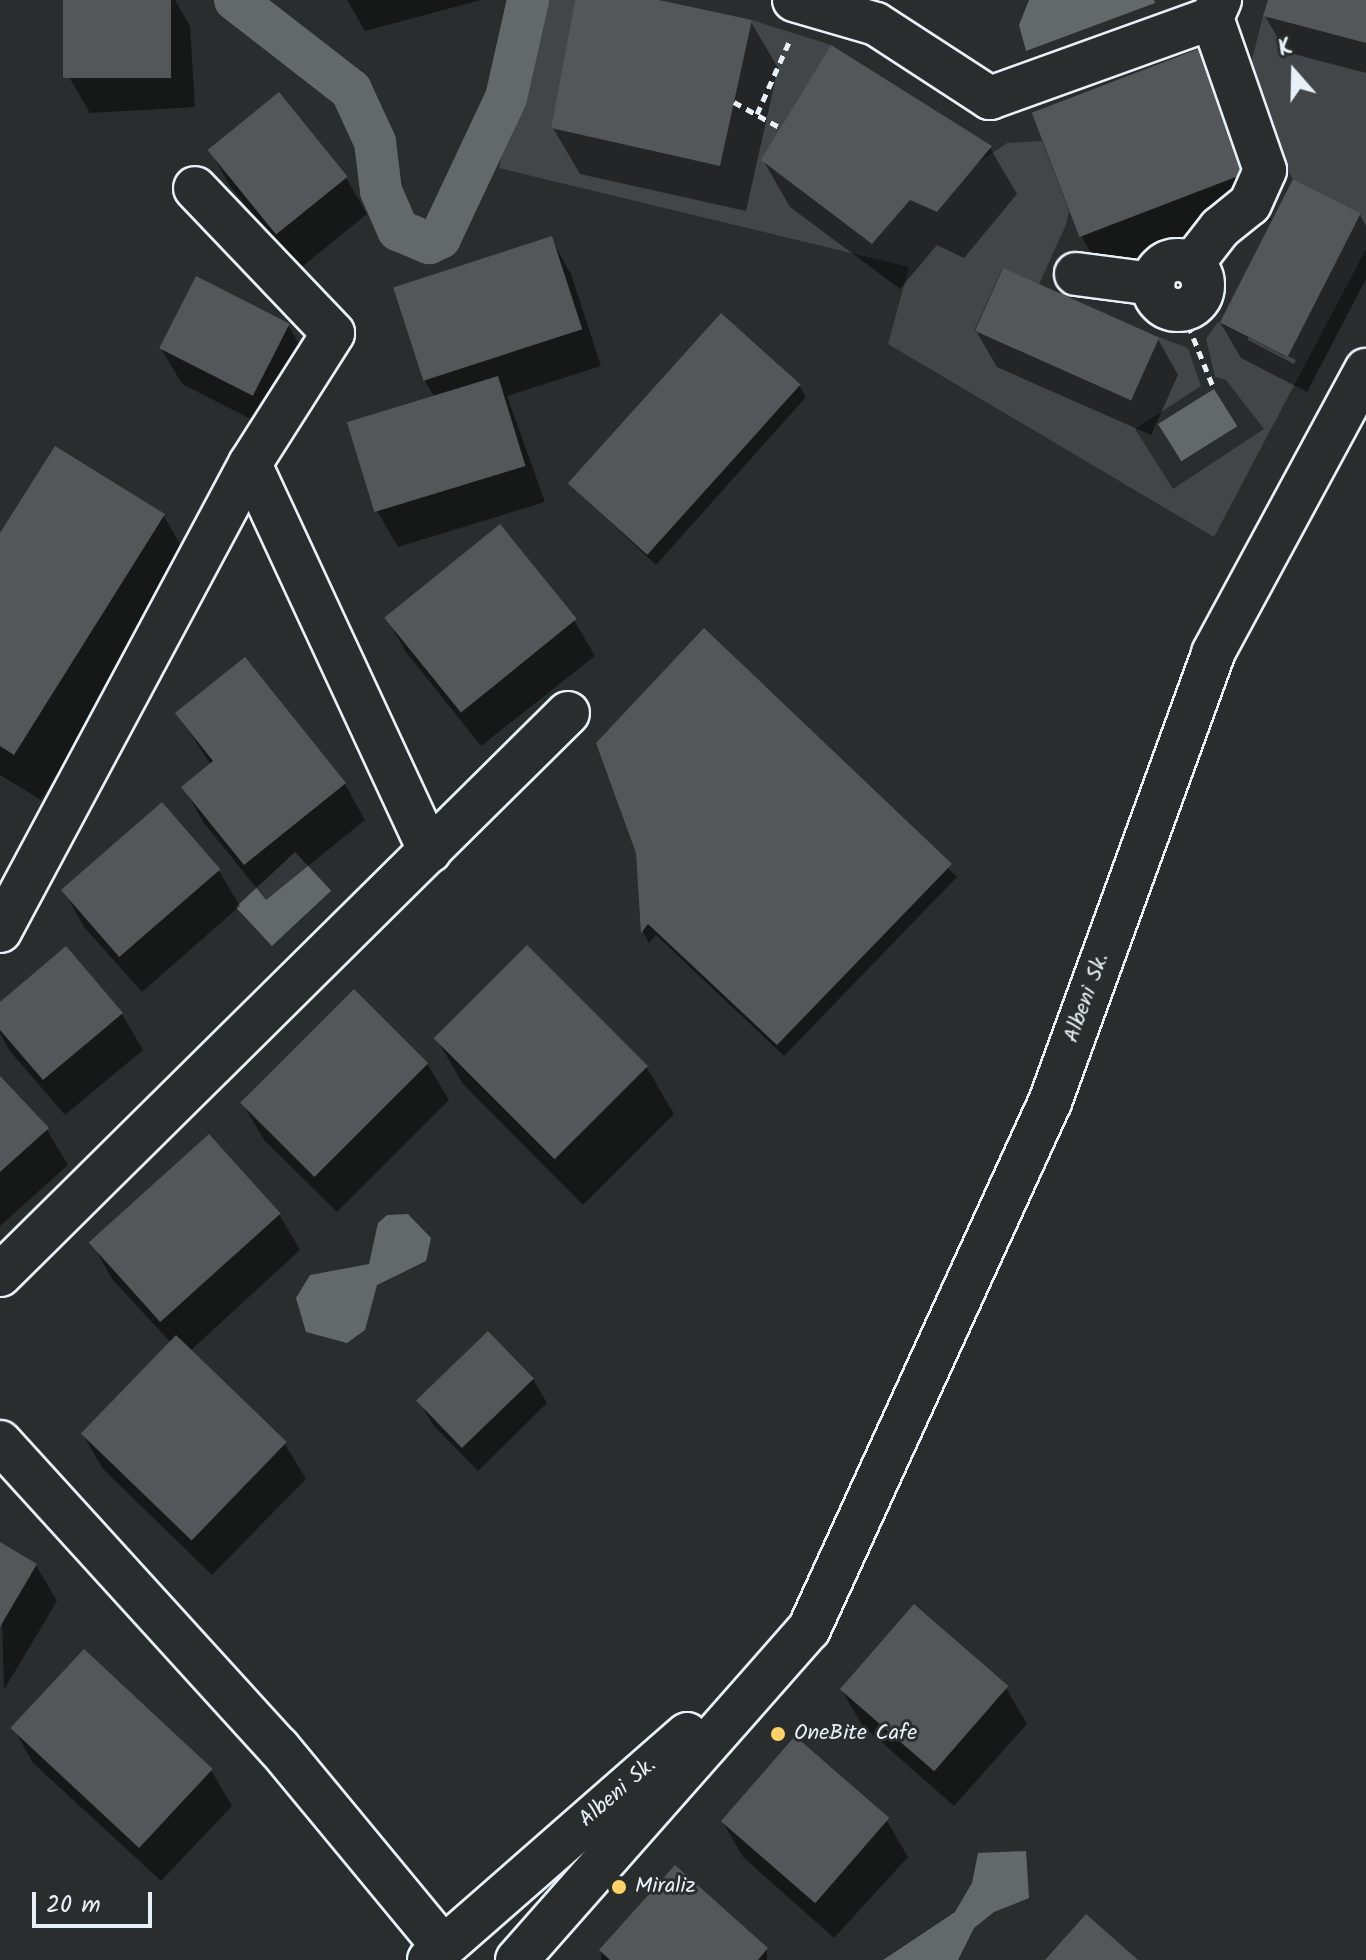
<!DOCTYPE html>
<html>
<head>
<meta charset="utf-8">
<style>
	body { margin:0 }
	#map { position:relative; width:1366px; height:1960px; overflow:hidden; background:#2a2d2e; font-family:Kalam,sans-serif }
	div>[style] { position:absolute }
	[style*='--x'] { left:calc(var(--x)*1px); top:calc(var(--y)*1px); width:calc(var(--w)*1px); rotate:calc(var(--a)*1deg) }
	.green>* { inset:0; background:#424648 }
	.water>* { inset:0; background:#63686b; transform-origin:0 0 }
	.shadow>* { inset:0; background:#0007; transform-origin:0 0 }
	.canal>* { height:42px; margin:-21px; padding:0 21px; transform-origin:21px; border-radius:21px; background:#63686b }
	.building>* { inset:0; background:#535759; transform-origin:0 0 }
	.path>* { height:5px; margin-top:-2.5px; transform-origin:0; background:repeating-linear-gradient(90deg,#e8f1f8 0 8px,transparent 0 14px) }
	.roads { filter:drop-shadow(2px 0 #e8f1f8) drop-shadow(-2px 0 #e8f1f8) drop-shadow(0 2px #e8f1f8) drop-shadow(0 -2px #e8f1f8) }
	.minor>* { height:42px; margin:-21px; padding:0 21px; transform-origin:21px; border-radius:21px; background:#2a2d2e }
	.minor>.ring { margin:-21px; padding:0; box-sizing:content-box; background:none; border:42px solid #2a2d2e; border-radius:50% }
	.dots>* { width:22px; height:22px; translate:-50% -50%; box-sizing:border-box; border:4px solid #2a2d2e; border-radius:50% }
	span { translate:-50% -50%; white-space:nowrap; text-align:center; line-height:1.15; -webkit-text-stroke:6px #2a2d2e; paint-order:stroke }
	.street-label { font-size:22px; color:#e8f1f8 }
	.poi-label { font-size:22px; color:#e8f1f8 }
	.left { translate:0 -50%; text-align:left }
	.north { position:absolute; left:1254px; top:32px; width:80px; height:80px; -webkit-text-stroke:6px #2a2d2e; paint-order:stroke; rotate:340deg; font-size:22px; font-weight:700; line-height:32px; text-align:center; color:#e8f1f8 }
	.north::after { content:''; display:block; margin:auto; width:28px; height:36px; background:#e8f1f8; clip-path:polygon(50% 0,100% 100%,50% 72%,0 100%) }
	.scale { position:absolute; left:32px; top:1892px; width:120px; height:36px; box-sizing:border-box; border:4px solid #e8f1f8; border-top:0; padding-left:10px; font-size:24px; line-height:28px; white-space:nowrap; color:#e8f1f8; -webkit-text-stroke:6px #2a2d2e; paint-order:stroke }
</style>
</head>
<body>
<div id="map">
	<div class="green">
		<i style="clip-path:polygon(538px 0,575px 0,551px 128px,720px 165px,752px 20px,831px 45px,781px 128px,872px 244px,910px 200px,937px 212px,978px 162px,994px 152px,1007px 143px,1042px 141px,1069px 211px,1066px 225px,1039px 284px,1002px 269px,974px 331px,1130px 400px,1159px 337px,1188px 348px,1201px 386px,1135px 429px,1173px 489px,1264px 429px,1226px 380px,1215px 377px,1206px 339px,1218px 322px,1286px 357px,1361px 214px,1293px 179px,1287px 170px,1249px 71px,1263px 16px,1366px 43px,1366px 249px,1214px 537px,888px 344px,909px 267px,499px 168px)"></i>
	</div>
	<div class="water">
		<i style="clip-path:polygon(1029px 0,1154px 0,1155px 3px,1026px 51px,1019px 25px)"></i>
		<i style="left:1214px;top:389px;width:44px;height:66px;rotate:58deg"></i>
		<i style="left:295px;top:852px;width:53px;height:81px;rotate:47deg"></i>
		<i style="clip-path:polygon(408px 1214px,431px 1238px,426px 1261px,377px 1285px,365px 1330px,347px 1343px,306px 1332px,296px 1298px,310px 1275px,369px 1264px,378px 1223px,387px 1215px)"></i>
		<i style="clip-path:polygon(1026px 1851px,1029px 1898px,994px 1912px,974px 1928px,958px 1960px,883px 1960px,955px 1912px,972px 1883px,978px 1853px)"></i>
	</div>
	<div class="shadow">
		<i style="clip-path:polygon(65px 0,175px 0,190px 26px,195px 107px,90px 113px,69px 77px)"></i>
		<i style="clip-path:polygon(347px 0,481px 0,365px 31px)"></i>
		<i style="clip-path:polygon(577px 0,649px 0,751px 22px,778px 68px,746px 211px,580px 174px,553px 128px)"></i>
		<i style="clip-path:polygon(1270px 0,1366px 0,1366px 73px,1286px 52px,1265px 16px)"></i>
		<i style="clip-path:polygon(1197px 52px,1224px 98px,1271px 220px,1108px 284px,1082px 237px)"></i>
		<i style="clip-path:polygon(990px 148px,1017px 194px,964px 258px,937px 245px,900px 289px,790px 207px,763px 160px)"></i>
		<i style="clip-path:polygon(210px 150px,346px 178px,367px 214px,298px 270px,230px 186px)"></i>
		<i style="clip-path:polygon(evenodd,1360px 215px,1366px 226px,1366px 279px,1307px 392px,1241px 358px,1220px 322px,1360px 215px,1248px 336px,1296px 360px,1294px 364px,1248px 340px,1248px 336px)"></i>
		<i style="clip-path:polygon(551px 238px,571px 274px,601px 366px,507px 396px,545px 502px,398px 547px,377px 511px,435px 398px,425px 381px)"></i>
		<i style="clip-path:polygon(288px 325px,309px 361px,274px 431px,182px 384px,161px 348px)"></i>
		<i style="clip-path:polygon(976px 331px,1158px 339px,1178px 375px,1151px 435px,997px 367px)"></i>
		<i style="clip-path:polygon(799px 385px,806px 397px,656px 565px,571px 485px)"></i>
		<i style="clip-path:polygon(164px 516px,190px 562px,41px 800px,0 775px,0 537px)"></i>
		<i style="clip-path:polygon(386px 617px,574px 620px,595px 656px,481px 746px,406px 652px)"></i>
		<i style="clip-path:polygon(704px 631px,957px 877px,784px 1056px,656px 935px,649px 943px,643px 932px,638px 853px)"></i>
		<i style="clip-path:polygon(244px 660px,345px 784px,365px 820px,266px 900px,204px 823px,183px 787px,211px 765px,178px 714px)"></i>
		<i style="clip-path:polygon(219px 871px,240px 906px,142px 992px,84px 927px,64px 891px)"></i>
		<i style="clip-path:polygon(527px 948px,647px 1068px,674px 1114px,583px 1205px,463px 1084px,436px 1038px)"></i>
		<i style="clip-path:polygon(354px 992px,428px 1065px,449px 1100px,337px 1212px,264px 1140px,243px 1104px)"></i>
		<i style="clip-path:polygon(0 1004px,122px 1014px,143px 1050px,65px 1115px,9px 1050px,0 1033px)"></i>
		<i style="clip-path:polygon(0 1079px,47px 1130px,68px 1165px,0 1226px)"></i>
		<i style="clip-path:polygon(279px 1214px,300px 1250px,190px 1351px,285px 1444px,306px 1479px,212px 1575px,103px 1469px,82px 1433px,171px 1343px,112px 1279px,92px 1243px)"></i>
		<i style="clip-path:polygon(533px 1379px,547px 1403px,478px 1471px,433px 1425px,419px 1401px)"></i>
		<i style="clip-path:polygon(0 1544px,36px 1565px,57px 1601px,4px 1690px)"></i>
		<i style="clip-path:polygon(1006px 1688px,1027px 1724px,954px 1806px,862px 1725px,841px 1689px)"></i>
		<i style="clip-path:polygon(13px 1727px,211px 1770px,232px 1806px,161px 1881px,33px 1763px)"></i>
		<i style="clip-path:polygon(722px 1821px,887px 1821px,908px 1857px,834px 1938px,743px 1857px)"></i>
		<i style="left:601px;top:1950px;width:166px;height:12px"></i>
	</div>
	<div class="canal">
		<i style="--x:235;--y:0;--w:147;--a:37.8"></i>
		<i style="--x:351;--y:90;--w:57;--a:65.2"></i>
		<i style="--x:375;--y:142;--w:49;--a:83"></i>
		<i style="--x:381;--y:191;--w:43;--a:66.4"></i>
		<i style="--x:398;--y:230;--w:34;--a:23"></i>
		<i style="--x:429;--y:243;--w:12;--a:-24"></i>
		<i style="--x:440;--y:238;--w:155;--a:-64.8"></i>
		<i style="--x:506;--y:98;--w:100;--a:-77.3"></i>
	</div>
	<div class="building">
		<i style="left:63px;top:0;width:108px;height:78px"></i>
		<i style="clip-path:polygon(575px 0,659px 0,752px 20px,720px 166px,551px 128px)"></i>
		<i style="clip-path:polygon(1268px 0,1366px 0,1366px 43px,1263px 16px)"></i>
		<i style="clip-path:polygon(831px 45px,992px 146px,937px 212px,910px 200px,872px 244px,761px 160px)"></i>
		<i style="left:1198px;top:49px;width:133px;height:178px;rotate:69deg"></i>
		<i style="left:279px;top:92px;width:109px;height:92px;rotate:51deg"></i>
		<i style="left:1293px;top:179px;width:76px;height:161px;rotate:27deg"></i>
		<i style="left:552px;top:236px;width:98px;height:167px;rotate:72deg"></i>
		<i style="left:1003px;top:268px;width:171px;height:69px;rotate:24deg"></i>
		<i style="left:196px;top:276px;width:105px;height:81px;rotate:27deg"></i>
		<i style="left:721px;top:313px;width:107px;height:229px;rotate:42deg"></i>
		<i style="left:498px;top:376px;width:94px;height:158px;rotate:73deg"></i>
		<i style="clip-path:polygon(55px 446px,165px 514px,14px 755px,0 746px,0 533px)"></i>
		<i style="left:500px;top:524px;width:122px;height:149px;rotate:51deg"></i>
		<i style="clip-path:polygon(704px 628px,952px 864px,777px 1045px,648px 924px,641px 933px,636px 853px,596px 743px)"></i>
		<i style="clip-path:polygon(245px 657px,346px 783px,244px 865px,181px 787px,213px 761px,175px 713px)"></i>
		<i style="left:162px;top:802px;width:89px;height:134px;rotate:49deg"></i>
		<i style="left:527px;top:945px;width:171px;height:132px;rotate:45deg"></i>
		<i style="clip-path:polygon(66px 946px,123px 1013px,43px 1080px,0 1030px,0 1002px)"></i>
		<i style="left:354px;top:989px;width:105px;height:161px;rotate:45deg"></i>
		<i style="clip-path:polygon(0 1076px,49px 1128px,0 1172px)"></i>
		<i style="left:209px;top:1134px;width:107px;height:162px;rotate:48deg"></i>
		<i style="left:488px;top:1331px;width:66px;height:100px;rotate:46deg"></i>
		<i style="left:176px;top:1335px;width:154px;height:137px;rotate:44deg"></i>
		<i style="clip-path:polygon(0 1542px,37px 1564px,0 1627px)"></i>
		<i style="left:914px;top:1604px;width:125px;height:113px;rotate:41deg"></i>
		<i style="left:84px;top:1649px;width:176px;height:108px;rotate:43deg"></i>
		<i style="left:795px;top:1736px;width:125px;height:113px;rotate:41deg"></i>
		<i style="clip-path:polygon(675px 1865px,768px 1948px,758px 1960px,610px 1960px,599px 1950px)"></i>
		<i style="clip-path:polygon(1086px 1914px,1138px 1960px,1045px 1960px)"></i>
	</div>
	<div class="path">
		<i style="--x:734;--y:102;--w:54;--a:29"></i>
		<i style="--x:757;--y:114;--w:79;--a:-66"></i>
		<i style="--x:1183;--y:312;--w:83;--a:68.1"></i>
	</div>
	<div class="roads">
		<div class="minor">
			<i style="--x:794;--y:0;--w:85;--a:16.3"></i>
			<i style="--x:876;--y:24;--w:136;--a:33"></i>
			<i style="--x:990;--y:98;--w:236;--a:-19.8"></i>
			<i style="--x:1212;--y:18;--w:20;--a:-66"></i>
			<i class="ring" style="left:1153px;top:260px;width:8px;height:8px"></i>
			<i style="--x:1192;--y:264;--w:46;--a:-52.1"></i>
			<i style="--x:1220;--y:228;--w:38;--a:-39"></i>
			<i style="--x:1250;--y:204;--w:37;--a:-66"></i>
			<i style="--x:1265;--y:170;--w:161;--a:-109.2"></i>
			<i style="--x:1076;--y:274;--w:78;--a:7.4"></i>
			<i style="--x:250;--y:464;--w:427;--a:65.1"></i>
			<i style="--x:0;--y:931;--w:530;--a:-61.84"></i>
			<i style="--x:250;--y:464;--w:155;--a:-57.6"></i>
			<i style="--x:333;--y:333;--w:200;--a:-133.6"></i>
			<i style="--x:0;--y:1275;--w:799;--a:-44.7"></i>
			<i style="--x:0;--y:1442;--w:413;--a:47.7"></i>
			<i style="--x:278;--y:1747;--w:257;--a:50.4"></i>
			<i style="--x:429;--y:1960;--w:343;--a:-41.2"></i>
			<i style="--x:517;--y:1960;--w:441;--a:-48.6"></i>
			<i style="--x:809;--y:1629;--w:579;--a:-65.43"></i>
			<i style="--x:1050;--y:1102;--w:478;--a:-70"></i>
			<i style="--x:1213;--y:653;--w:322;--a:-61.6"></i>
		</div>
	</div>
	<div class="dots">
		<i style="left:778px;top:1734px;background:#ffd166"></i>
		<i style="left:619px;top:1887px;background:#ffd166"></i>
	</div>
	<div class="street-label">
		<span style="left:1087px;top:998px;rotate:-70deg">Albeni Sk.</span>
		<span style="left:618px;top:1793px;rotate:-41deg">Albeni Sk.</span>
	</div>
	<div class="poi-label">
		<span class="left" style="left:794px;top:1734px">OneBite Cafe</span>
		<span class="left" style="left:635px;top:1887px">Miraliz</span>
	</div>
	<div class="north">K</div>
	<div class="scale">20 m</div>
</div>
</body>
</html>
